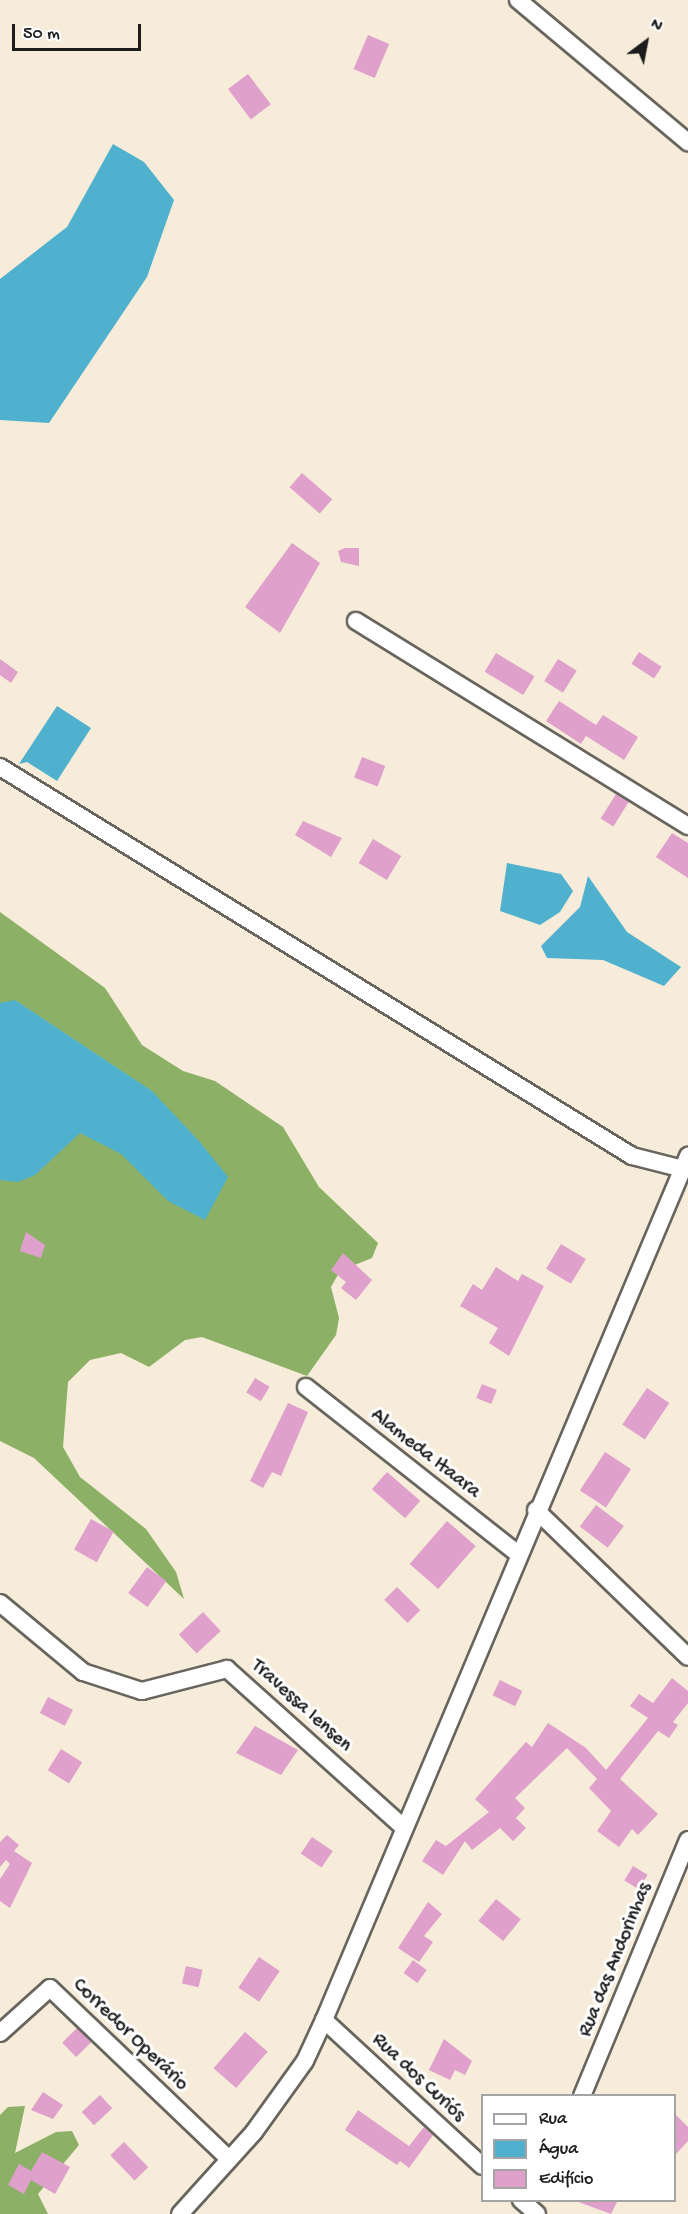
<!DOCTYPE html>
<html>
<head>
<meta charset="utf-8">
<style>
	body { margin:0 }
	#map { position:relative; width:688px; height:2214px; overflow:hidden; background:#f6ecd9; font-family:"Gochi Hand",sans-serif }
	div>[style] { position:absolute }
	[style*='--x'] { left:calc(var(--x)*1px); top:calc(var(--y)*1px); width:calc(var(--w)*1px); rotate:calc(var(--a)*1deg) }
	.forest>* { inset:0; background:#8bb066 }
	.water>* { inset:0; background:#4fb1ce }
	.building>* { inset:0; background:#dfa0cc; transform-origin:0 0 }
	.roads { filter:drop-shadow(2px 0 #68655e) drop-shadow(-2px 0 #68655e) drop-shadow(0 2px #68655e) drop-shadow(0 -2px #68655e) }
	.street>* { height:16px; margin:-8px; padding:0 8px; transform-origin:8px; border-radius:8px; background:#fff }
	span { translate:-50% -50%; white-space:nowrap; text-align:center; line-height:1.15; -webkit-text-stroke:6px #fff; paint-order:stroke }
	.street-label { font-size:20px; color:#1c1c1c }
	.legend { position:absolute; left:481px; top:2094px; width:195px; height:108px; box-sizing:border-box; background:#fff; border:2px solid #a4a4a4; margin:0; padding:8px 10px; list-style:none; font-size:18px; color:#1c1c1c }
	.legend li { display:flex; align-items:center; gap:12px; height:30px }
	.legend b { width:30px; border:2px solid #a4a4a4 }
	.north { position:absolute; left:616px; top:12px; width:60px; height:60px; -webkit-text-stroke:4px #fff; paint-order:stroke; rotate:32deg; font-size:16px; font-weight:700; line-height:24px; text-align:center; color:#1c1c1c }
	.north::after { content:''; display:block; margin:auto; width:21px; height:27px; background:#1c1c1c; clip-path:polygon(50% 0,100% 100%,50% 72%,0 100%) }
	.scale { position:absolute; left:12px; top:24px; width:129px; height:27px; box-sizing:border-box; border:3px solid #1c1c1c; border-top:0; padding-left:8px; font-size:18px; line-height:21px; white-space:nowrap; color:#1c1c1c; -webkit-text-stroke:4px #fff; paint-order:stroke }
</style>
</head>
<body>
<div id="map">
	<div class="forest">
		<i style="clip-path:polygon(0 912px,105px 988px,142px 1045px,183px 1071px,215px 1081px,283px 1127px,319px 1187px,378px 1243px,372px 1258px,340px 1271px,331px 1287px,339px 1318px,336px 1335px,307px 1376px,202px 1337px,185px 1340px,149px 1367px,121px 1353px,90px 1360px,68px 1382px,63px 1447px,80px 1477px,146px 1529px,176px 1572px,184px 1599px,34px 1458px,0 1441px)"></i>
		<i style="clip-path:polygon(25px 2106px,15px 2153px,56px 2132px,72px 2131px,79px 2145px,38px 2194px,48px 2214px,0 2214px,0 2115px,8px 2107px)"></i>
	</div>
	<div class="water">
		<i style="clip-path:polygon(113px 144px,144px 162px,174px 200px,147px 277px,49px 423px,0 420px,0 279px,67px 227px)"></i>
		<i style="clip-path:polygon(57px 706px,91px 728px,57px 781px,27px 762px,19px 764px)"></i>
		<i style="clip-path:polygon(507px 863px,561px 874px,573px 891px,560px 912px,540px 925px,500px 911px)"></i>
		<i style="clip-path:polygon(588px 876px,627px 932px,681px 967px,664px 986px,603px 960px,547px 958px,541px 946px,580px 907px)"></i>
		<i style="clip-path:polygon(15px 1000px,152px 1091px,199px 1141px,228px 1177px,205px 1220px,168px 1201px,121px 1154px,80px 1133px,35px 1175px,18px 1182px,0 1180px,0 1003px)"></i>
	</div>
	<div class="building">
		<i style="left:368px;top:35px;width:23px;height:37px;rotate:23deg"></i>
		<i style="left:248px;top:74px;width:38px;height:25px;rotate:53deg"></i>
		<i style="left:302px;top:473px;width:40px;height:19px;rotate:41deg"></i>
		<i style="clip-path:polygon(292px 543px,320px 563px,280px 633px,245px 607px)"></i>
		<i style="clip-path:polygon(345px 548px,359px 548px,359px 566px,341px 562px,338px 551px)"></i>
		<i style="left:639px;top:652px;width:27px;height:14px;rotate:33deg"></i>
		<i style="left:496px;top:653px;width:45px;height:22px;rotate:31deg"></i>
		<i style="clip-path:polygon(0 659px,18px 672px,11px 683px,0 675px)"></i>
		<i style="left:558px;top:659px;width:22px;height:26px;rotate:32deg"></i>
		<i style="clip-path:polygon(559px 701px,596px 725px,603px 715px,638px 737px,624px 760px,586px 736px,581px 744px,546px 721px)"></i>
		<i style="left:362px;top:757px;width:25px;height:22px;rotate:21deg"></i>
		<i style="left:616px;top:794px;width:15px;height:29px;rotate:32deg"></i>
		<i style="clip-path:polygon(303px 821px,342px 838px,331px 857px,295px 835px)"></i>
		<i style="clip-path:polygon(672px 833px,688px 843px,688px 878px,656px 857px)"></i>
		<i style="left:373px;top:839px;width:33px;height:28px;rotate:31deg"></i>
		<i style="clip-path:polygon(26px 1232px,45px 1245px,41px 1258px,20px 1251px)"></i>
		<i style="left:561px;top:1244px;width:29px;height:29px;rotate:31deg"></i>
		<i style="clip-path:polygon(343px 1253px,372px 1280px,356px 1300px,341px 1288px,346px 1282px,331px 1270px)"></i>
		<i style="clip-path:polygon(496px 1267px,518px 1281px,522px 1274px,544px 1286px,509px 1356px,489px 1343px,498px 1328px,460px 1306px,473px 1284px,482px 1290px)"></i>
		<i style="left:255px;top:1378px;width:17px;height:17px;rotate:31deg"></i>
		<i style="left:482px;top:1384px;width:16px;height:15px;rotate:22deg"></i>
		<i style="left:647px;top:1388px;width:27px;height:44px;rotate:34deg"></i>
		<i style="clip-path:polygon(288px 1403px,308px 1412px,281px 1476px,272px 1472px,263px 1488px,250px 1481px)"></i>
		<i style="left:605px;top:1452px;width:31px;height:46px;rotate:33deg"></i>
		<i style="left:387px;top:1472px;width:44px;height:23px;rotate:41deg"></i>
		<i style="left:596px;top:1505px;width:35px;height:27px;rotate:37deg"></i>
		<i style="left:91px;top:1519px;width:26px;height:35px;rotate:29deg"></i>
		<i style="left:447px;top:1521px;width:38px;height:57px;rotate:41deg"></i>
		<i style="left:147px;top:1567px;width:24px;height:32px;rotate:36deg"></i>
		<i style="left:397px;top:1587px;width:33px;height:18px;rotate:45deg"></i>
		<i style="left:203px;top:1612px;width:26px;height:33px;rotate:47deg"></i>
		<i style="clip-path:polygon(672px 1678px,688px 1691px,688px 1703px,673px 1722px,678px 1725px,669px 1738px,658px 1731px,620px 1779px,658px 1814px,638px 1835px,632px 1829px,619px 1847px,597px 1831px,611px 1811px,589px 1788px,597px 1779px,567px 1748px,515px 1798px,525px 1808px,516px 1818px,526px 1828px,513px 1841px,500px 1828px,472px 1850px,465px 1841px,443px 1875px,422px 1861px,436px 1840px,446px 1846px,489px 1812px,475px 1799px,526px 1742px,532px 1747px,548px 1723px,586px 1748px,606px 1770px,648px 1718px,630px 1706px,639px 1694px,653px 1703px)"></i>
		<i style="left:500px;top:1680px;width:25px;height:17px;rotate:26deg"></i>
		<i style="left:48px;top:1697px;width:28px;height:18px;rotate:27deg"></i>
		<i style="clip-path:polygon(255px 1726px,298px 1750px,281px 1775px,236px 1753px)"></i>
		<i style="left:61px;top:1749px;width:25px;height:25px;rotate:32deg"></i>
		<i style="clip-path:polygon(7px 1835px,19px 1845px,14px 1851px,32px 1863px,10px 1908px,0 1901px,0 1879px,10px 1864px,6px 1860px,0 1867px,0 1842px)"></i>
		<i style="left:312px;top:1837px;width:25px;height:20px;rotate:34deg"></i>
		<i style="left:633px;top:1866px;width:17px;height:17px;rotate:31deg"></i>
		<i style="left:496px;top:1899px;width:32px;height:28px;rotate:39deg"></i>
		<i style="clip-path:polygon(428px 1902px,442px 1914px,424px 1936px,433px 1942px,419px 1962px,398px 1948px)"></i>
		<i style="left:259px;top:1957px;width:25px;height:37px;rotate:34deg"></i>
		<i style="left:413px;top:1960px;width:17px;height:16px;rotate:36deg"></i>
		<i style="left:186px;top:1966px;width:17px;height:18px;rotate:13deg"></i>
		<i style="left:77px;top:2028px;width:20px;height:21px;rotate:45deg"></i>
		<i style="left:245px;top:2032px;width:30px;height:48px;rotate:41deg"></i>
		<i style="clip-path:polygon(444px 2039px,472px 2061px,465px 2075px,455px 2070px,450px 2080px,429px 2070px)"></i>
		<i style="clip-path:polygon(43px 2092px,63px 2105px,53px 2119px,31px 2110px)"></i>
		<i style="left:100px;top:2095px;width:18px;height:25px;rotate:47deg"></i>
		<i style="clip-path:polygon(358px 2110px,409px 2146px,424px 2127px,433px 2135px,409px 2168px,400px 2161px,397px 2165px,345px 2130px)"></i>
		<i style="clip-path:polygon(675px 2114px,688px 2127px,688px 2141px,675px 2155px)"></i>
		<i style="left:124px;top:2142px;width:35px;height:19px;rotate:46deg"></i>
		<i style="clip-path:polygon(42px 2152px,70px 2167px,55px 2194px,31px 2180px,24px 2194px,8px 2185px,19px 2164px,31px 2171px)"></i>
		<i style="clip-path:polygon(573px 2200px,618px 2200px,611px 2214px)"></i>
	</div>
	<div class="roads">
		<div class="street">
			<i style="--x:518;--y:0;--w:222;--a:39.9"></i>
			<i style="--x:356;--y:621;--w:390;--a:31.7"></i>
			<i style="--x:0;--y:767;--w:742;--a:31.61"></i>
			<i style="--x:632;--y:1156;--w:53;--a:14.3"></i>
			<i style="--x:306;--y:1387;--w:270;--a:38.2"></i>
			<i style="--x:536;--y:1510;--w:211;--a:44"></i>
			<i style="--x:0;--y:1603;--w:108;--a:39.7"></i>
			<i style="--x:83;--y:1672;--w:62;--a:17.9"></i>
			<i style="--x:142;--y:1691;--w:88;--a:-14.5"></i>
			<i style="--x:227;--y:1669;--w:238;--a:41.9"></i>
			<i style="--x:324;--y:2020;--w:215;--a:42.7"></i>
			<i style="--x:0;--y:2033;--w:67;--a:-42"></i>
			<i style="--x:50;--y:1988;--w:248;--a:43.7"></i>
			<i style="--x:582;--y:2096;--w:277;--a:-67.5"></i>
			<i style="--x:521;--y:2200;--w:21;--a:41"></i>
			<i style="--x:180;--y:2214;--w:110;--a:-47.9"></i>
			<i style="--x:254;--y:2132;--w:87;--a:-54.3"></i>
			<i style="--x:305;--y:2061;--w:45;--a:-65.1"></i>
			<i style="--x:324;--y:2020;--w:938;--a:-67.15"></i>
		</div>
	</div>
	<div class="street-label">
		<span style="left:425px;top:1454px;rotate:38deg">Alameda Itaara</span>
		<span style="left:301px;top:1706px;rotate:42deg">Travessa Iensen</span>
		<span style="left:616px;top:1960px;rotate:-68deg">Rua das Andorinhas</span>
		<span style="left:130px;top:2035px;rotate:44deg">Corredor Operário</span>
		<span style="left:418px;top:2078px;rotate:43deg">Rua dos Curiós</span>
	</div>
	<ul class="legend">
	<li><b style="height:8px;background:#fff"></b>Rua</li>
	<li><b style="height:16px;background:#4fb1ce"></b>Água</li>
	<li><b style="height:16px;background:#dfa0cc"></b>Edifício</li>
	</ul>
	<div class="north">N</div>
	<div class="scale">50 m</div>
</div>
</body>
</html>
